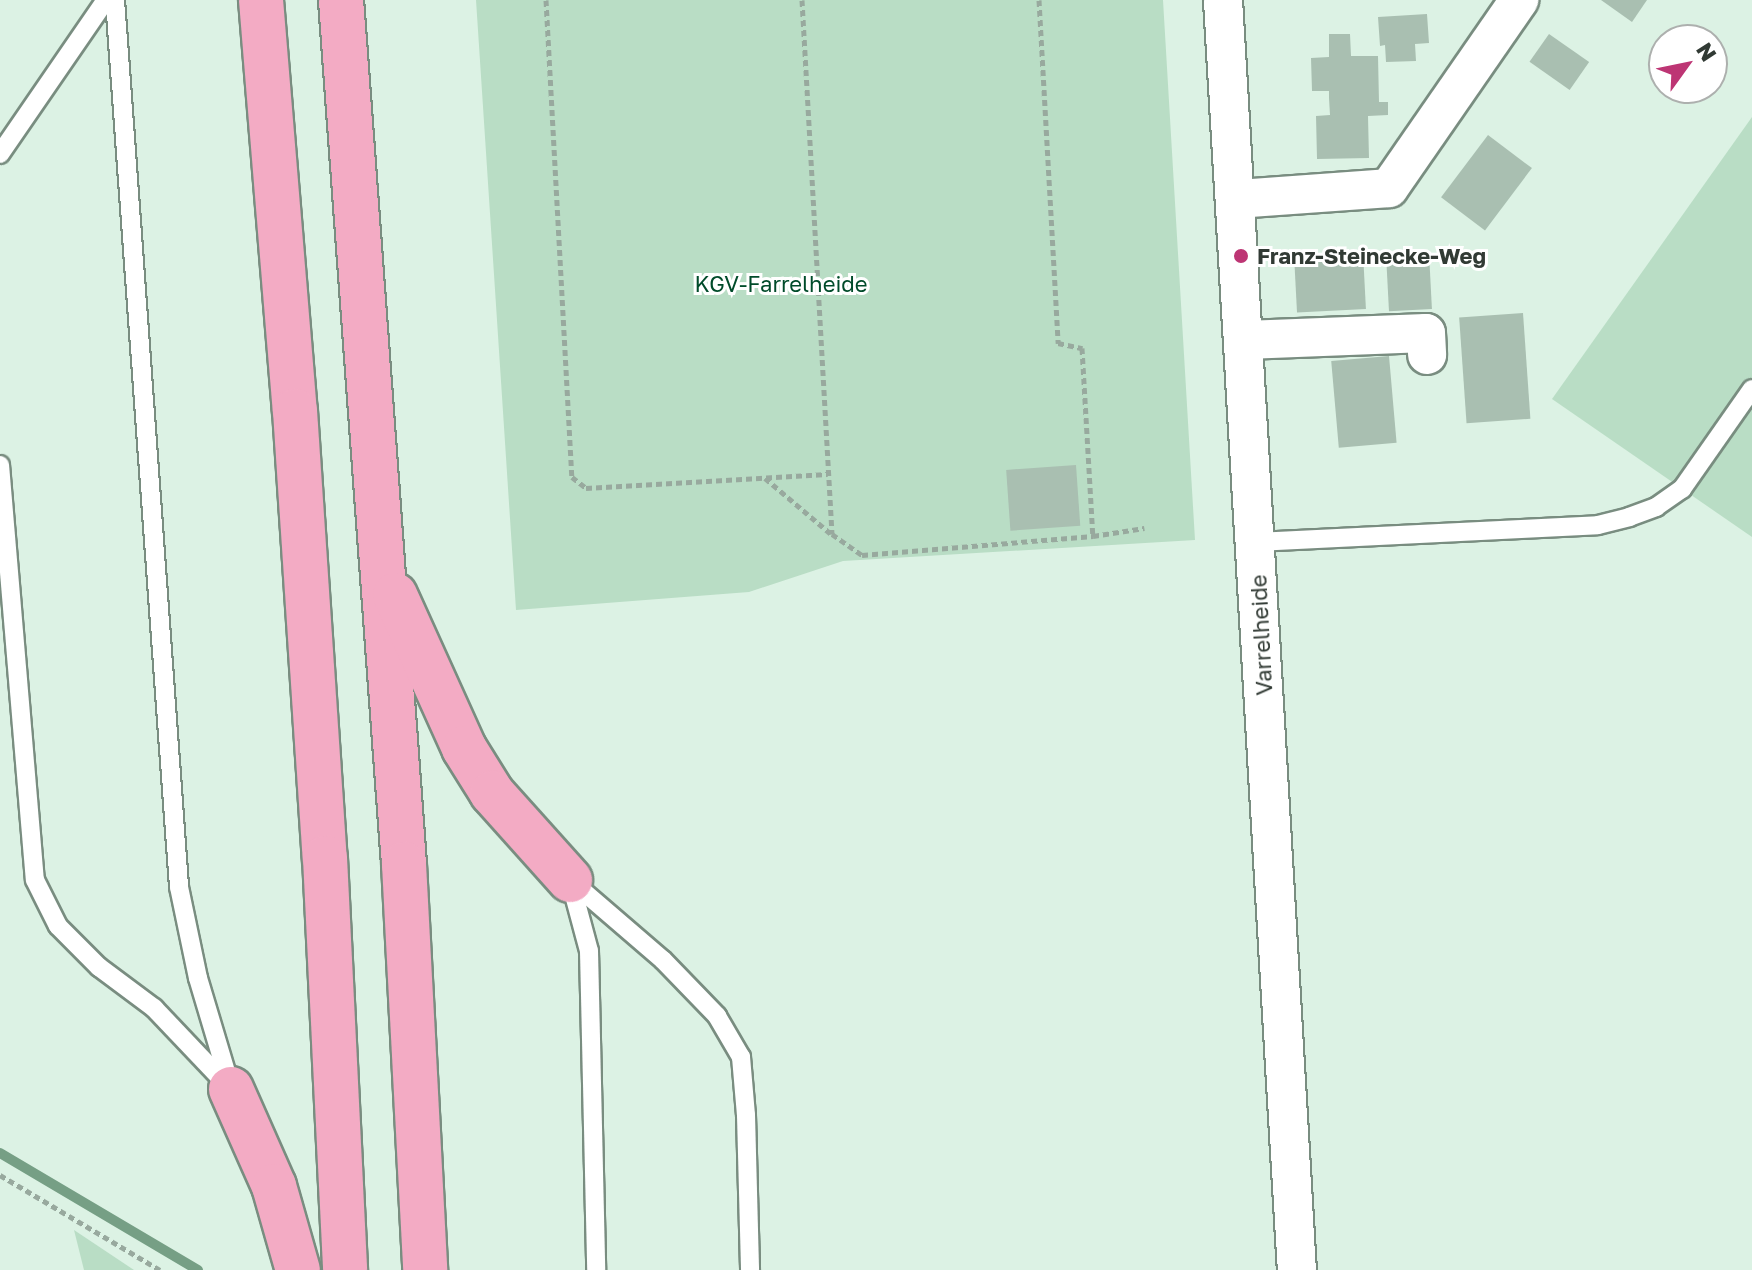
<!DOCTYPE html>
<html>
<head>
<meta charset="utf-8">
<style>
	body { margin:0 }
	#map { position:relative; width:1752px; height:1270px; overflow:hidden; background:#dcf2e4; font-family:"Golos Text",sans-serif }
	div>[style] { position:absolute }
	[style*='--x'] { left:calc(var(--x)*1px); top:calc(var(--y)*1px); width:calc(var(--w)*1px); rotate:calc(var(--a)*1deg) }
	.green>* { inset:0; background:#b9ddc5 }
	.stream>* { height:10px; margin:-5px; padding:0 5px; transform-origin:5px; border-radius:5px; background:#769f85 }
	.building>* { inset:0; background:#a9bfb1; transform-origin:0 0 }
	.path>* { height:5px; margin-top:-2.5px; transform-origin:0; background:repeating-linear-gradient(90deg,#98a99e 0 6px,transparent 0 10px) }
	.roads { filter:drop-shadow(2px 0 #798d80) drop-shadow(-2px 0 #798d80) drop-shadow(0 2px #798d80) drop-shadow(0 -2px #798d80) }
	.lane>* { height:18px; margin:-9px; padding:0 9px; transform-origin:9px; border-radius:9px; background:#fff }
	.street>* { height:38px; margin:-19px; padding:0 19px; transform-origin:19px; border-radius:19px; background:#fff }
	.highway>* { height:44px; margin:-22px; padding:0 22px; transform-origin:22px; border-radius:22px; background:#f3abc4 }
	.dots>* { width:22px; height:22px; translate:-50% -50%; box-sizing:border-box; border:4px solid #fff; border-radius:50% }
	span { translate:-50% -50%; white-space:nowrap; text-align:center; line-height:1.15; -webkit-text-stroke:6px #fff; paint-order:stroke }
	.poi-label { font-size:22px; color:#313a34; font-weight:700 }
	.left { translate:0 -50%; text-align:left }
	.park-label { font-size:22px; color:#004b2a }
	.street-label { font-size:22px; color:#313a34 }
	.north { position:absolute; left:1648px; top:24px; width:80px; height:80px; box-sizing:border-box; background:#fff; border:2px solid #adb0ae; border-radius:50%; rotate:57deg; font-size:22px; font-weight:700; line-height:32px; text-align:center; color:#313a34 }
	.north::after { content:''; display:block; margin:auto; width:28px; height:36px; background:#bd3574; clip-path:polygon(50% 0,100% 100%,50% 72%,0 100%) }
</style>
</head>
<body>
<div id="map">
	<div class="green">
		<i style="clip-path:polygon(476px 0,1163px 0,1195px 540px,843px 561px,749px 592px,516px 610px)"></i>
		<i style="clip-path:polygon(1752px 117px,1752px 537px,1552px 399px)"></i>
		<i style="clip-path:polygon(74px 1230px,134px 1270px,84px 1270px)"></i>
	</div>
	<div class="stream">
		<i style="--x:0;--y:1153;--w:230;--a:30.6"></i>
	</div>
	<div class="building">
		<i style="clip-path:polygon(1601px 0,1647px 0,1632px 22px)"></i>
		<i style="clip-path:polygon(1427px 14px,1429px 43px,1415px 44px,1416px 61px,1386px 62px,1385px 45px,1380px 46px,1378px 17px)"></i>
		<i style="clip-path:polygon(1329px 34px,1350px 34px,1351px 56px,1378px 56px,1379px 102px,1388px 102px,1388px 115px,1368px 116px,1369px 158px,1317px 159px,1316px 116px,1330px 115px,1329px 98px,1329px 91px,1312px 91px,1311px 58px,1329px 57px)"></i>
		<i style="left:1549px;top:34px;width:49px;height:34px;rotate:35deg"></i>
		<i style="left:1488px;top:135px;width:55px;height:78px;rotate:37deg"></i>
		<i style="left:1363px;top:253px;width:56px;height:69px;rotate:87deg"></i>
		<i style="left:1429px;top:253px;width:56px;height:43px;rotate:87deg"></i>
		<i style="left:1523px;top:313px;width:106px;height:64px;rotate:86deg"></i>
		<i style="left:1389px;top:356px;width:87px;height:58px;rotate:85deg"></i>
		<i style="left:1076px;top:465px;width:61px;height:70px;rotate:86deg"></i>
	</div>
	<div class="path">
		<i style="--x:546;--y:0;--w:478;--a:86.9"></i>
		<i style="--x:572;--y:477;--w:18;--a:38"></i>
		<i style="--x:586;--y:488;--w:242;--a:-3.3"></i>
		<i style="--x:802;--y:0;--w:535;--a:86.78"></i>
		<i style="--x:832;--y:534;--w:37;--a:35"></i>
		<i style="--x:862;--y:555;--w:232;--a:-4.7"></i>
		<i style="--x:1093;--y:536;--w:52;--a:-8.9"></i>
		<i style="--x:1039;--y:0;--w:344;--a:86.8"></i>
		<i style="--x:1058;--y:343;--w:25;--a:12"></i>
		<i style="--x:1082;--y:348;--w:188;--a:86.7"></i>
		<i style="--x:765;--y:478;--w:87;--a:40.3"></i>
		<i style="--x:0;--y:1175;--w:186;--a:30.7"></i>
	</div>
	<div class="roads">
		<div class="lane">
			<i style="--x:115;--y:0;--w:889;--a:85.87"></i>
			<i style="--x:179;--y:887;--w:93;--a:78.2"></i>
			<i style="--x:198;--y:978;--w:116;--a:73.4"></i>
			<i style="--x:0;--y:154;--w:187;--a:-55.5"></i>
			<i style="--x:0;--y:465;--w:416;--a:85.2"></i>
			<i style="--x:35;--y:880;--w:51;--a:63.4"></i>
			<i style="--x:58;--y:926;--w:58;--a:45"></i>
			<i style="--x:99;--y:967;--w:69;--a:36.7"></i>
			<i style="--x:154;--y:1008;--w:109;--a:46.5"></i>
			<i style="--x:1256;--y:542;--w:342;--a:-2.8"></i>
			<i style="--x:1598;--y:525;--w:32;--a:-14"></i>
			<i style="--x:1629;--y:517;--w:29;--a:-20"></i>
			<i style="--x:1656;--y:507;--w:32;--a:-35"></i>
			<i style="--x:1682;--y:489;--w:122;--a:-55"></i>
			<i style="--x:570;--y:880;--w:123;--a:40.7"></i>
			<i style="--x:663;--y:960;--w:78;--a:46"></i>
			<i style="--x:717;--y:1016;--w:48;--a:59.7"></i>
			<i style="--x:741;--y:1057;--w:58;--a:85.1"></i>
			<i style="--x:746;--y:1115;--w:155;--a:88.5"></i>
			<i style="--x:570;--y:880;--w:73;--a:75"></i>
			<i style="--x:589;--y:951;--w:319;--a:88.7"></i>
		</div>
		<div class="street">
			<i style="--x:1223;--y:0;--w:1272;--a:86.67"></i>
			<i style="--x:1237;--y:199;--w:152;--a:-4.1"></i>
			<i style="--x:1389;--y:188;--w:229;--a:-55.3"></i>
			<i style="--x:1245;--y:340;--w:181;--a:-2.2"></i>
			<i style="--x:1426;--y:333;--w:22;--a:87"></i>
		</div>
		<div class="highway">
			<i style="--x:261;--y:0;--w:412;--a:85.3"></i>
			<i style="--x:295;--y:411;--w:448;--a:86.2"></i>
			<i style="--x:325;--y:858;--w:412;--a:87.2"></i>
			<i style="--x:341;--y:0;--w:866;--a:85.83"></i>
			<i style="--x:404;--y:864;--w:407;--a:87"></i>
			<i style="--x:395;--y:595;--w:168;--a:65.7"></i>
			<i style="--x:464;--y:748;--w:53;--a:58.1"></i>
			<i style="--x:492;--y:793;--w:117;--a:48.1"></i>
			<i style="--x:231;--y:1089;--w:106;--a:66.1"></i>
			<i style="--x:274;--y:1186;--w:87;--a:74.1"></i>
		</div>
	</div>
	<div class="dots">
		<i style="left:1241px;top:256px;background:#bd3574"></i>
	</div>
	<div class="poi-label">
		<span class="left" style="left:1257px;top:256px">Franz-Steinecke-Weg</span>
	</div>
	<div class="park-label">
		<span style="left:781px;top:284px">KGV-Farrelheide</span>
	</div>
	<div class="street-label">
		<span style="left:1261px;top:635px;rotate:-93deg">Varrelheide</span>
	</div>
	<div class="north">N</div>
</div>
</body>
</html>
